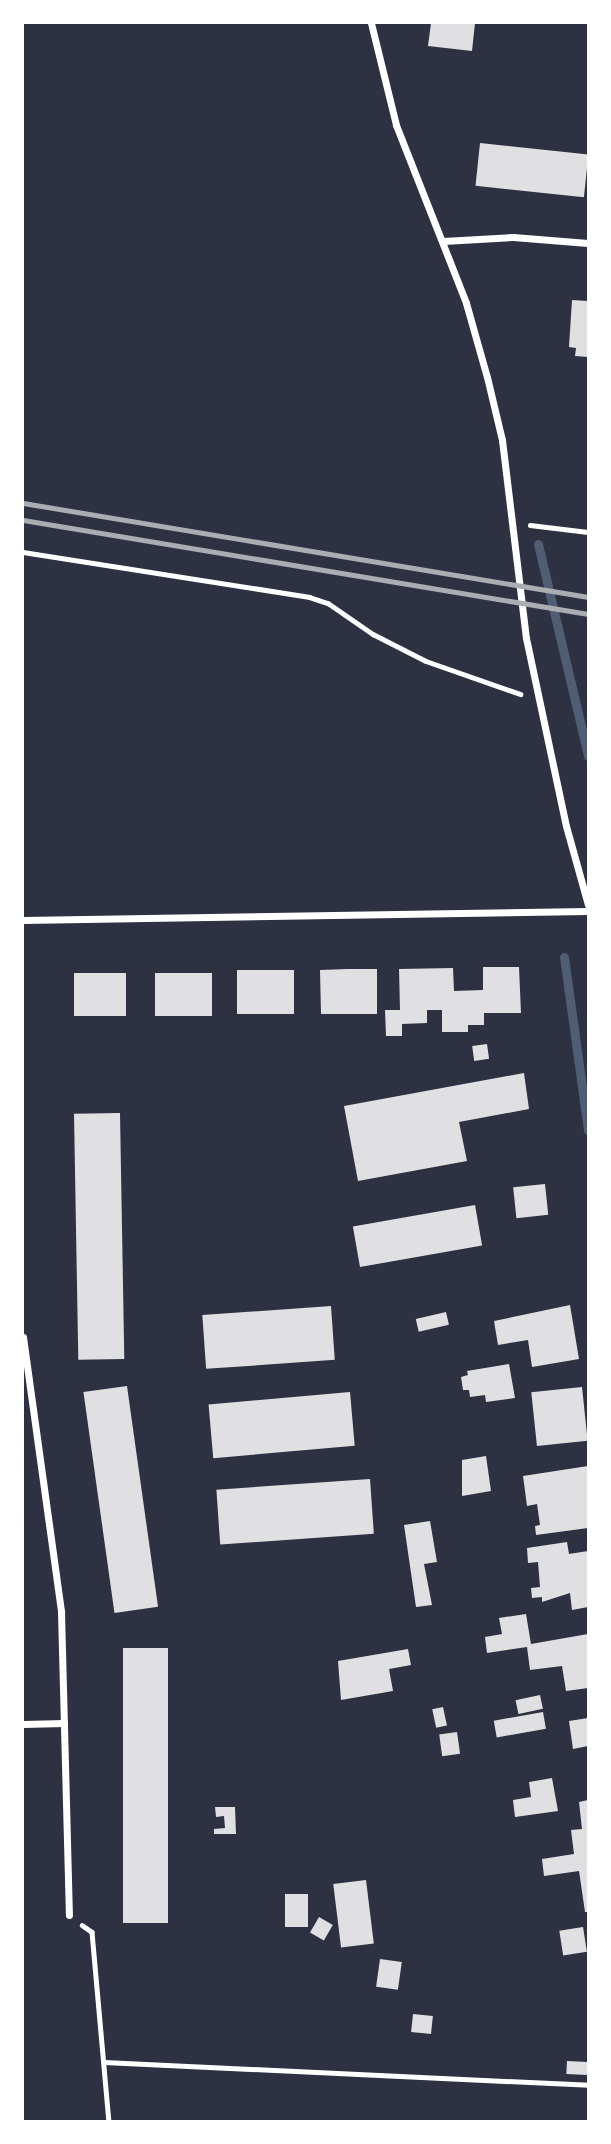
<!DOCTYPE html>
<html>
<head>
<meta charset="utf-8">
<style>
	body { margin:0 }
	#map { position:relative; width:611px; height:2144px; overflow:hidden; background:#2d3142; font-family:Inter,sans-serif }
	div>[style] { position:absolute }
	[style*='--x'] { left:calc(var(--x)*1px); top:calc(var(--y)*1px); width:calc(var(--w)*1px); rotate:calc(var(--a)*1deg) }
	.stream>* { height:9px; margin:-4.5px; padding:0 4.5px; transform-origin:4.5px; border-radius:4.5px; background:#4f5d75 }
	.building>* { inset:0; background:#e0e0e3; transform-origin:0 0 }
	.path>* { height:4.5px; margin:-2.25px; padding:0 2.25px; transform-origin:2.25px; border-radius:2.25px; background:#fff }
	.minor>* { height:7px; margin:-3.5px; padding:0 3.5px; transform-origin:3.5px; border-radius:3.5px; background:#fff }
	.rail>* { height:5px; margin:-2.5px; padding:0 2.5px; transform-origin:2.5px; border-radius:2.5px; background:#abadb3 }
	span { translate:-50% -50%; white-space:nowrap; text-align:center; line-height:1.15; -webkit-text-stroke:5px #fff; paint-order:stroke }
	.frame { position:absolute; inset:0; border:24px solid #fff; pointer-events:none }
</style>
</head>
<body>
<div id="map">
	<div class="stream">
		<i style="--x:538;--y:544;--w:218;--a:76.7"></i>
		<i style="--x:564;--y:957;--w:175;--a:82.1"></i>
	</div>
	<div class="building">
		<i style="clip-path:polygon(431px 23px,475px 23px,472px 51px,428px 46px)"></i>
		<i style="left:480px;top:143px;width:109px;height:43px;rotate:6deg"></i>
		<i style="clip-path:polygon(572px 300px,588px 301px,588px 357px,575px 356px,576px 348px,569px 347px)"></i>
		<i style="clip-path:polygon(483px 967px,519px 967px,521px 1013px,484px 1013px,484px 1025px,468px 1025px,468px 1032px,442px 1032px,442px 1010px,427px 1010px,427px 1023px,402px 1024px,402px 1036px,386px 1036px,385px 1010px,400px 1010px,399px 969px,453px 968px,454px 991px,483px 990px)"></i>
		<i style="clip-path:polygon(349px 969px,377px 969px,377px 1014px,321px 1014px,320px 970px)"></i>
		<i style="left:294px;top:970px;width:44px;height:57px;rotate:90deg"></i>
		<i style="left:74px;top:973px;width:52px;height:43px"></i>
		<i style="left:155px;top:973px;width:57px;height:43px"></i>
		<i style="left:487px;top:1044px;width:15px;height:15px;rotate:82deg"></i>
		<i style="clip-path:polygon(524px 1073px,529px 1109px,459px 1122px,467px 1161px,358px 1181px,344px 1106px)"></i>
		<i style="left:120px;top:1113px;width:246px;height:46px;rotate:89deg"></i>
		<i style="left:545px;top:1184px;width:31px;height:32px;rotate:84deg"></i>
		<i style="left:475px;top:1205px;width:41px;height:124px;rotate:80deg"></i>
		<i style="clip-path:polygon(570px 1305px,579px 1359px,532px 1367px,528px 1340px,498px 1345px,494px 1321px)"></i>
		<i style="left:331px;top:1306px;width:54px;height:129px;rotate:86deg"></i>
		<i style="left:446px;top:1312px;width:13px;height:31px;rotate:77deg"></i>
		<i style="clip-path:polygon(509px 1364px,515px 1398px,486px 1402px,485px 1395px,470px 1397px,469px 1390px,463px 1390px,461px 1377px,468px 1375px,467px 1371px)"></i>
		<i style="left:127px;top:1386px;width:223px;height:44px;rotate:82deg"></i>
		<i style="left:582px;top:1387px;width:54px;height:51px;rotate:84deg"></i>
		<i style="left:350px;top:1392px;width:54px;height:142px;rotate:85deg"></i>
		<i style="clip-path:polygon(486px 1456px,491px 1491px,462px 1496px,462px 1460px)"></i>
		<i style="clip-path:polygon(588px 1466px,588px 1528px,536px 1535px,535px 1526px,540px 1525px,537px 1504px,527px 1506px,523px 1476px)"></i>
		<i style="left:370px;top:1479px;width:55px;height:154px;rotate:86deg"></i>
		<i style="clip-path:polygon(430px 1521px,437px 1562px,424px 1564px,432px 1605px,416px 1607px,404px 1525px)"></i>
		<i style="clip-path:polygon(567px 1542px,569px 1554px,588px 1551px,588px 1607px,572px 1610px,570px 1593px,542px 1602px,542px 1597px,532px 1598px,531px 1588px,540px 1587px,538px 1562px,528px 1563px,527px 1548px)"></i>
		<i style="clip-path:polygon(526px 1614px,531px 1644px,588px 1634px,588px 1688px,566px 1691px,562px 1666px,530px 1670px,527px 1647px,487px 1653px,485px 1637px,502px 1634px,499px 1618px)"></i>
		<i style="left:123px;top:1648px;width:45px;height:275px"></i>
		<i style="clip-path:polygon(408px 1649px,411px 1665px,389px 1669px,393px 1691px,341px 1700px,338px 1661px)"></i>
		<i style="left:540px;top:1695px;width:14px;height:25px;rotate:78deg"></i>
		<i style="left:443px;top:1707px;width:19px;height:11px;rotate:78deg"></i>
		<i style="left:543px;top:1712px;width:17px;height:50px;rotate:80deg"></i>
		<i style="clip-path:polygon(588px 1718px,588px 1746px,573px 1749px,569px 1721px)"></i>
		<i style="left:457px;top:1732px;width:22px;height:18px;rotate:82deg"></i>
		<i style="clip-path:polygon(552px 1778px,558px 1811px,515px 1817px,513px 1800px,531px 1797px,529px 1782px)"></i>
		<i style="clip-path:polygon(588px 1800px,588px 1912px,585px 1912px,579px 1871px,544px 1876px,542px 1859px,574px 1854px,571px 1830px,582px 1829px,579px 1802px)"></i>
		<i style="clip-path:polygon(215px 1807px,235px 1807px,236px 1834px,214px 1834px,214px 1829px,225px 1828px,224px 1816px,216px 1817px)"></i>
		<i style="left:366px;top:1880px;width:64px;height:33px;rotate:83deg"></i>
		<i style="left:285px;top:1894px;width:23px;height:33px"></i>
		<i style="left:319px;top:1917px;width:16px;height:18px;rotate:30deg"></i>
		<i style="left:583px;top:1927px;width:25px;height:24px;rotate:81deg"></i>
		<i style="left:380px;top:1959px;width:22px;height:28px;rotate:8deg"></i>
		<i style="left:413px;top:2014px;width:20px;height:18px;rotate:6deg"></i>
		<i style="left:567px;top:2061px;width:21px;height:13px;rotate:3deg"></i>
	</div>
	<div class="path">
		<i style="--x:530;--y:525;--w:58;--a:6.9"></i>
		<i style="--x:23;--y:552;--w:290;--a:8.9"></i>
		<i style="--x:309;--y:597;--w:20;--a:18"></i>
		<i style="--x:328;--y:603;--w:55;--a:34.6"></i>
		<i style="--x:373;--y:634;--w:59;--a:27"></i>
		<i style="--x:426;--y:661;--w:100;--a:19.3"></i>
		<i style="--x:82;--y:1925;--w:12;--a:35"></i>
		<i style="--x:92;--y:1932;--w:190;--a:84.9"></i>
		<i style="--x:104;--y:2062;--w:485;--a:2.7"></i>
	</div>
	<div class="minor">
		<i style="--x:371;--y:23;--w:105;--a:76.2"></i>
		<i style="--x:396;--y:125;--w:191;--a:68.5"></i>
		<i style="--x:466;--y:303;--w:77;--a:74.2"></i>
		<i style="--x:487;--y:377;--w:65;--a:76.6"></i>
		<i style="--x:502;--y:440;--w:199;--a:83.1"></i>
		<i style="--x:526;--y:638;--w:192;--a:78"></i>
		<i style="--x:566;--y:826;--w:82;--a:74.4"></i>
		<i style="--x:443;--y:241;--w:70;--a:-3.3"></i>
		<i style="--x:513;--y:237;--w:75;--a:4.6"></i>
		<i style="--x:23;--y:920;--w:565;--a:-0.91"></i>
		<i style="--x:23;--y:1337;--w:278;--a:82.1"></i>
		<i style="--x:61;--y:1612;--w:303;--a:88.5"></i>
		<i style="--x:23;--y:1724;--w:41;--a:-1.4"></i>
	</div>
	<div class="rail">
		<i style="--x:23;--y:503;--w:573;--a:9.45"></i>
		<i style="--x:23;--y:520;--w:573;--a:9.45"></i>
	</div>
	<div class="frame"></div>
</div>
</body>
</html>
